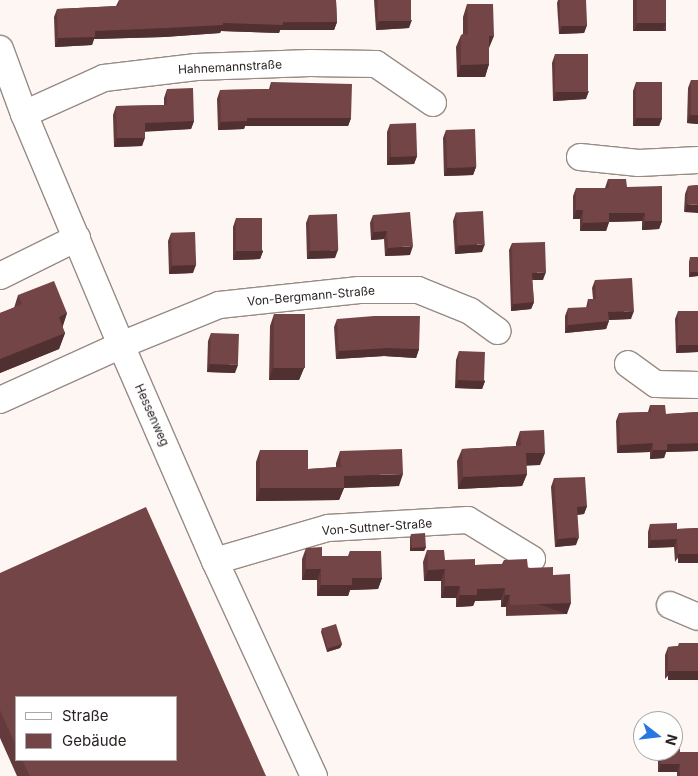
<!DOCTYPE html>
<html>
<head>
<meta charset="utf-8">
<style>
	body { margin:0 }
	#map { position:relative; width:698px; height:776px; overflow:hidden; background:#fef6f2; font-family:Inter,sans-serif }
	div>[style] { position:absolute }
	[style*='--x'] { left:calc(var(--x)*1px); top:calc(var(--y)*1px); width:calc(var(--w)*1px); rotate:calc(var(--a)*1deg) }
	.roads { filter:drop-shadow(1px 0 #978b85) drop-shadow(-1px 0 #978b85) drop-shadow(0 1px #978b85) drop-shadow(0 -1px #978b85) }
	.minor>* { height:26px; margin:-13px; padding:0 13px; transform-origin:13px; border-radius:13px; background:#fff }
	.wall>* { inset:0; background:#643b3c; transform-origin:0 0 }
	.shaded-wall>* { inset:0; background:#513031; transform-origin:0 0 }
	.building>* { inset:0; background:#744546; transform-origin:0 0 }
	span { translate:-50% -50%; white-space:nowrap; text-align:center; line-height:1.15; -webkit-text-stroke:5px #fff; paint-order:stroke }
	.street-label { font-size:12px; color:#292422 }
	.legend { position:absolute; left:15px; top:696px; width:162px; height:65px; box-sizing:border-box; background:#fff; border:1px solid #a9a7a7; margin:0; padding:6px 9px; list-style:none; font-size:15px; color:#292422 }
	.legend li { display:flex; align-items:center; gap:10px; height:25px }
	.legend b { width:25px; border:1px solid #a9a7a7 }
	.north { position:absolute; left:633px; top:711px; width:50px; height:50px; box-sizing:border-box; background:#fff; border:1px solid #a9a7a7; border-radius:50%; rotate:106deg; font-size:14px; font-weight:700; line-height:20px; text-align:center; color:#292422 }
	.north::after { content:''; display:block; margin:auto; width:18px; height:22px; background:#2876e1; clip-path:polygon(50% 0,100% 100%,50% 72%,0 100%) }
</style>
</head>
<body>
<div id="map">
	<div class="roads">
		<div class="minor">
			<i style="--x:0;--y:49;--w:69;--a:69.7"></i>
			<i style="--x:24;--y:114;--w:251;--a:67.2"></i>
			<i style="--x:121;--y:345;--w:236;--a:66.5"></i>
			<i style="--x:215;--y:561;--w:237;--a:65.3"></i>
			<i style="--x:24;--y:114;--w:88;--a:-24.2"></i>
			<i style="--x:104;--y:78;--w:93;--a:-6.8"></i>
			<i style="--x:196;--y:67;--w:114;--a:-2"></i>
			<i style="--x:310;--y:63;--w:66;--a:0.9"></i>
			<i style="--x:376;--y:64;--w:69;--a:34.4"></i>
			<i style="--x:580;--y:157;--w:59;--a:5.8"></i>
			<i style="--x:639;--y:163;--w:59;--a:-2.9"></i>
			<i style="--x:0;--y:276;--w:86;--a:-26.3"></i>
			<i style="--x:628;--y:364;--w:34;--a:36"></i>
			<i style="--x:656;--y:384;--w:42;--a:1.4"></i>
			<i style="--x:0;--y:400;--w:133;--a:-24.4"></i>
			<i style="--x:121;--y:345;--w:106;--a:-22.2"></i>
			<i style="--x:219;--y:305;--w:141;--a:-6.1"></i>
			<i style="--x:359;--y:290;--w:59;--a:0"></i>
			<i style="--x:418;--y:290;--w:56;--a:22"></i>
			<i style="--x:470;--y:311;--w:34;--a:36"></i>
			<i style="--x:215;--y:561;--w:118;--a:-16.3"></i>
			<i style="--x:328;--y:528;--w:140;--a:-3.3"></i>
			<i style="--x:468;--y:520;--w:75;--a:31.4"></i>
			<i style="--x:670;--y:605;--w:30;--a:23"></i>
		</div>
	</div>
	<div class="wall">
		<i style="clip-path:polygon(119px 0,336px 0,337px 22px,334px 30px,280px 30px,279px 33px,221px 31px,220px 33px,164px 37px,94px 39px,92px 45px,55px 47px,54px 17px,57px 9px,116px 6px)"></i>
		<i style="clip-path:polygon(374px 0,411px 0,409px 28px,376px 30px)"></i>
		<i style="clip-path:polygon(558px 0,586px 0,587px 25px,584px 33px,559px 34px,557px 3px)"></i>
		<i style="left:633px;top:0;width:33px;height:31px"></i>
		<i style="clip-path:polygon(467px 4px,489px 48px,489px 64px,485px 77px,457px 77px,456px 47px,461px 35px,463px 34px,463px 17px)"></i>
		<i style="clip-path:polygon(555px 54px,586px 99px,553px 101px,552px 63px)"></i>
		<i style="clip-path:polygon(691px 80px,698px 80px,698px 124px,687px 123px,688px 88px)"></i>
		<i style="clip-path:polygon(271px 82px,351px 118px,348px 126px,245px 126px,244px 129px,218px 130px,217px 99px,220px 90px,269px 89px)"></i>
		<i style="clip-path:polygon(636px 82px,662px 118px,659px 126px,633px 126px,633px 91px)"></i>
		<i style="clip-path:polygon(167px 89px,194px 121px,191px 129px,145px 131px,142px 146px,114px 147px,113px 115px,116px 106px,164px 105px,164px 98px)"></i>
		<i style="clip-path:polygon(390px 124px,417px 156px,414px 164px,387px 165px,387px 132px)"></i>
		<i style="clip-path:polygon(446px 130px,476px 167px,473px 175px,444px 176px,443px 138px)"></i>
		<i style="clip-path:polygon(608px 179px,627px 187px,662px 221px,659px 229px,642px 230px,642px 221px,609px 222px,606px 231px,580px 231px,580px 219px,573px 219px,573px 196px,576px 188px,605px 188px)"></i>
		<i style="clip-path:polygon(698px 185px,684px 212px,685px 194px,688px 186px)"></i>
		<i style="clip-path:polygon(456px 212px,482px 252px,455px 254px,453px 221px)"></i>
		<i style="clip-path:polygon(309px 215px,335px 258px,307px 259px,306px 223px)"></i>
		<i style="clip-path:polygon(373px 215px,410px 255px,385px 256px,384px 239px,371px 240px,370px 223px)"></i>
		<i style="clip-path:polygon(236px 218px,263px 251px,260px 259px,233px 260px,233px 227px)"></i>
		<i style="clip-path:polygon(171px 233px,193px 273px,169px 274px,168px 241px)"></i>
		<i style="clip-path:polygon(512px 243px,543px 280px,532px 280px,534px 302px,531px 309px,511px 311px,509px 250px)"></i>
		<i style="clip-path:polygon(690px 257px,698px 257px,698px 276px,689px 277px,689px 262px)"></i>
		<i style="clip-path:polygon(595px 280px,631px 319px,609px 320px,606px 329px,565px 333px,565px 316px,568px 308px,586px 308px,588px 299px,593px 299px,592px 288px)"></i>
		<i style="clip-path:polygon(18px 295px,67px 313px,62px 327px,65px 333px,59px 349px,0 373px,0 313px,14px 308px)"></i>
		<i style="clip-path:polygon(678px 311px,698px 311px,698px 352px,676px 353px,675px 319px)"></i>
		<i style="clip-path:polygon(274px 314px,304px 368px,299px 380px,269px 380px,270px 326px)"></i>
		<i style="clip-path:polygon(337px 319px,419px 349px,416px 358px,384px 356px,336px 359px,334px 327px)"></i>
		<i style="clip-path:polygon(211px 333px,235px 373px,207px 372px,208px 341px)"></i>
		<i style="clip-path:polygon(459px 351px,485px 381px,482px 389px,455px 388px,456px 360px)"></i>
		<i style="clip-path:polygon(650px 405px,666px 414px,698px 412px,698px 451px,666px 452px,664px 458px,650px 459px,650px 452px,617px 453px,616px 421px,619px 413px,648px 412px)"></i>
		<i style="clip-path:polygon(520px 431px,540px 465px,526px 465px,527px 474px,522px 486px,458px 489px,457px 461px,462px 449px,516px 446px,516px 443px)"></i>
		<i style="clip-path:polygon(260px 450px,308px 469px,336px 467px,336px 463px,340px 451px,399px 486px,344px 488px,339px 500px,256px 501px,256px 462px)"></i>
		<i style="clip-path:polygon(554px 478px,587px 506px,584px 514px,577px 515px,576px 545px,555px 547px,551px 487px)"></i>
		<i style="clip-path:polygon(650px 524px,677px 529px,698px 528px,675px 562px,674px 547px,648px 548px,648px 532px)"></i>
		<i style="clip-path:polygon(411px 534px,426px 547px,424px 551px,410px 551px,410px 538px)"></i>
		<i style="clip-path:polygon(306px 548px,322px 556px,348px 556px,350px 551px,382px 578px,378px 589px,350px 590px,348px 596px,317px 596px,317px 580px,302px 580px,302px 559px)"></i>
		<i style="clip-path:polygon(427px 550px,445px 560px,475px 565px,502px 564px,504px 560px,553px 575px,567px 614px,506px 616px,506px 607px,501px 607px,501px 600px,475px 601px,473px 606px,456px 607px,456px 598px,441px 598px,441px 581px,424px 581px,423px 562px)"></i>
		<i style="clip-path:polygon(evenodd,0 573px,266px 776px,17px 776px,0 738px,0 573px,16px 697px,176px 760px,16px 760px,16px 697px)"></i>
		<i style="clip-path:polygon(322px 628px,342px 644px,340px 648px,327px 652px,321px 632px)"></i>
		<i style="clip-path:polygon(679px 643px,698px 643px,665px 679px,665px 655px,668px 647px,678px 646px)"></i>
		<i style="clip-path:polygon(660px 751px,673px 751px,680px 752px,698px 776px,677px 776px,677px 772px,658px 772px,658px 756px)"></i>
	</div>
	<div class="shaded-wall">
		<i style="clip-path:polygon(412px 20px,409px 28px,376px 30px,379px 21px)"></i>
		<i style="clip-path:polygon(337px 22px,334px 30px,280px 30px,279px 33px,221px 31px,220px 33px,164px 37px,94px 39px,92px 45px,55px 47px,58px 38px,95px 31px,223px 23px)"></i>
		<i style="clip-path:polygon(666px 22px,663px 31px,634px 31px,637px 23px)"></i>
		<i style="clip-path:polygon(587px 25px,584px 33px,559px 34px,562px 26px)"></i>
		<i style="clip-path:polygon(489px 36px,494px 36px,489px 48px)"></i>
		<i style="clip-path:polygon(489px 64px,485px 77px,457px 77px,461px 65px)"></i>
		<i style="clip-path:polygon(589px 91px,586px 99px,553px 101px,556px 92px)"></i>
		<i style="clip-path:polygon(690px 115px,698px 115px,698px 124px,687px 123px)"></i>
		<i style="clip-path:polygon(247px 118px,351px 118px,348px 126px,245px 126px,244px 129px,218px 130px,221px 122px)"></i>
		<i style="clip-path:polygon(636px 118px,662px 118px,659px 126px,633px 126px)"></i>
		<i style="clip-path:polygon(194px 121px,191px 129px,142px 132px,145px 123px)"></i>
		<i style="clip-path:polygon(117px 138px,145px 138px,142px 146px,114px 147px)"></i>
		<i style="clip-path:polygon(417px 156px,414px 164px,387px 165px,390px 157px)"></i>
		<i style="clip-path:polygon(476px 167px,473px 175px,444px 176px,447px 168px)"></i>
		<i style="clip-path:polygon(687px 204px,698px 205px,698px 213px,684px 212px)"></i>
		<i style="clip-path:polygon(576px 210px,583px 210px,580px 219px,573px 219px)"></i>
		<i style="clip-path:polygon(609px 213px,645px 213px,642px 221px,605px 222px)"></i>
		<i style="clip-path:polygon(645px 221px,662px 221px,659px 229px,642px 230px)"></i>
		<i style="clip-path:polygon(609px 222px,606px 231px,580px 231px,583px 223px)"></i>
		<i style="clip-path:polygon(387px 231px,384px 239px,371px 240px,374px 232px)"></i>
		<i style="clip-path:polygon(485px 244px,482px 252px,455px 254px,458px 246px)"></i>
		<i style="clip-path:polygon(413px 246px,410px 255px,385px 256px,388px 248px)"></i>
		<i style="clip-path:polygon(338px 250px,335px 258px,307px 259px,310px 251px)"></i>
		<i style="clip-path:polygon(236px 251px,263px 251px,260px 259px,233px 260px)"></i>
		<i style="clip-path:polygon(172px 265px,196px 265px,193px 273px,169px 274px)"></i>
		<i style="clip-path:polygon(546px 272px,543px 280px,529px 280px,532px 273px)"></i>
		<i style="clip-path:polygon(691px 272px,698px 272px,698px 276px,689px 277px)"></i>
		<i style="clip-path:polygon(534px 302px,531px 309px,511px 311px,513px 304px)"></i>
		<i style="clip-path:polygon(634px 311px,631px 319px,606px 320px,608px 312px)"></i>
		<i style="clip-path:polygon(67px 313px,62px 329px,59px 317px)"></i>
		<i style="clip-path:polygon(609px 321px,606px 329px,565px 333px,568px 325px)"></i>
		<i style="clip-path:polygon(65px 333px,59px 349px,0 373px,0 359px)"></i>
		<i style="clip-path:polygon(698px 344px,698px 352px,676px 353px,679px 345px)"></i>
		<i style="clip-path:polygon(387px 348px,419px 349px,416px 358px,384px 356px,336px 359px,339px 351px)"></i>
		<i style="clip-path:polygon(210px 364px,238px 365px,235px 373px,207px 372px)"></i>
		<i style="clip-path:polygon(273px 368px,304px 368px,299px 380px,269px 380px)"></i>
		<i style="clip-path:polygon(458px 380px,485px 381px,482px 389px,455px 388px)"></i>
		<i style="clip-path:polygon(653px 443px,650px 452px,617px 453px,620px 445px)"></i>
		<i style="clip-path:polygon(698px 443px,698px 451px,666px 452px,664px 458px,650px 459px,653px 450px,667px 444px)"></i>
		<i style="clip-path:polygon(526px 453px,545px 453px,540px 465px,522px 466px)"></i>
		<i style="clip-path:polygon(403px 474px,399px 486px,339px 488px,344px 476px)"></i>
		<i style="clip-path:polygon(527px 474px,522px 486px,458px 489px,463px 477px)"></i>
		<i style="clip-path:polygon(260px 488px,344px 488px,339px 500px,256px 501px)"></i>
		<i style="clip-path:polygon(587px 506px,584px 514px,574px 515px,577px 507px)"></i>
		<i style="clip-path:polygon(579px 537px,576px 545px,555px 547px,558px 539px)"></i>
		<i style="clip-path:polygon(677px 539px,674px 547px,648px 548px,651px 540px)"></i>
		<i style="clip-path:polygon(411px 547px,426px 547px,424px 551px,410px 551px)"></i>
		<i style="left:678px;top:554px;width:20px;height:9px"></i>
		<i style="clip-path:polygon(306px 569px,321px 569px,317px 580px,302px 580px)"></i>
		<i style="clip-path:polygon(445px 569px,441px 581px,424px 581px,428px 570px)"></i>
		<i style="clip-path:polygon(352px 578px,382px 578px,378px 589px,350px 590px,348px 596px,317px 596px,321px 585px)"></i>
		<i style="clip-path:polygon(445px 586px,460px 586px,456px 598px,441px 598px)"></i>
		<i style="clip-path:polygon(505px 588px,501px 600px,475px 601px,473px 606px,456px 607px,460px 595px,477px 589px)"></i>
		<i style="clip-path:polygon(505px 595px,510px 595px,506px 607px,501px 607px)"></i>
		<i style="left:571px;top:603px;width:12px;height:61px;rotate:110deg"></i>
		<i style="clip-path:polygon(342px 644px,340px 648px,327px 652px,329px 648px)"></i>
		<i style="left:668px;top:671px;width:30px;height:9px"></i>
		<i style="clip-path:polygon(661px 764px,680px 764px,677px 772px,658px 772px)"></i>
	</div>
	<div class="building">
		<i style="clip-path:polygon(119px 0,336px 0,337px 22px,283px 22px,283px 25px,223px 23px,223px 25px,167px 28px,95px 31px,95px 37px,58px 38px,57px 9px,119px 6px)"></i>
		<i style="left:378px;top:0;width:33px;height:21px"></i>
		<i style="left:560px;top:0;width:26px;height:26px"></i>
		<i style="left:637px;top:0;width:29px;height:23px"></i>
		<i style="clip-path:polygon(467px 4px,493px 4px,494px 36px,489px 36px,489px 64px,461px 65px,461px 35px,468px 34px)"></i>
		<i style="left:555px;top:54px;width:33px;height:38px"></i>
		<i style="left:691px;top:80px;width:7px;height:35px"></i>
		<i style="clip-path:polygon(271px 82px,352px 84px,351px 118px,247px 118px,247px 121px,221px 122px,220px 90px,271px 89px)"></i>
		<i style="left:636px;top:82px;width:26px;height:36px"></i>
		<i style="clip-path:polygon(193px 88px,194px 121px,145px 123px,145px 138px,117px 138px,116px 106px,167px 105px,167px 89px)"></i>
		<i style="left:416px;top:123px;width:33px;height:26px;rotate:88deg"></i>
		<i style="left:475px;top:129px;width:38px;height:29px;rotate:88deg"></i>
		<i style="clip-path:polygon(608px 179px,626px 179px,627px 187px,662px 186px,662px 221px,645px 221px,645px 213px,609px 213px,609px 222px,583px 223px,583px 210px,576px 210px,576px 188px,609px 188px)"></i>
		<i style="clip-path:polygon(698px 185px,698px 205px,687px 204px,688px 186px)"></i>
		<i style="left:483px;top:211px;width:33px;height:27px;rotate:87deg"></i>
		<i style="clip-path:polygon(410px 212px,413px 246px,388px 248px,387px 231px,374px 232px,373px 215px)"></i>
		<i style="left:337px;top:214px;width:36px;height:28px;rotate:88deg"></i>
		<i style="left:236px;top:218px;width:26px;height:33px"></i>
		<i style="left:195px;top:232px;width:33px;height:24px;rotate:88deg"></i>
		<i style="clip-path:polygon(545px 242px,546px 272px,532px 273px,534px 302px,513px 304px,512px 243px)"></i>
		<i style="left:690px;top:257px;width:8px;height:15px"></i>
		<i style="clip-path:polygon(632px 278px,634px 311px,608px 312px,609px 321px,568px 325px,568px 308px,589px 307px,588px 299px,596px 299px,595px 280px)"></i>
		<i style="clip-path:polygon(54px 281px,67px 313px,59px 317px,65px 333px,0 359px,0 313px,22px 304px,18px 295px)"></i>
		<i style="left:678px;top:311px;width:20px;height:34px"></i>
		<i style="left:274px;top:314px;width:31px;height:54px"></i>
		<i style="clip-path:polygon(374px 316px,420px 316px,419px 349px,387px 348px,339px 351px,337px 319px)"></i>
		<i style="left:211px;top:333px;width:28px;height:31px;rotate:2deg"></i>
		<i style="left:459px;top:351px;width:26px;height:29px;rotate:2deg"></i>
		<i style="clip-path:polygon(650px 405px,665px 405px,666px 414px,698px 412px,698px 443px,667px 444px,667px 450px,653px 450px,653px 443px,620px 445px,619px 413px,651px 412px)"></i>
		<i style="clip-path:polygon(544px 430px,545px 453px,526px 453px,527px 474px,463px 477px,462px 449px,521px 446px,520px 431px)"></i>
		<i style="clip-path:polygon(402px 449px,403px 474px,344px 476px,344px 488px,260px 488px,260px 450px,308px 450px,308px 469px,341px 467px,340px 451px)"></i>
		<i style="clip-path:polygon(585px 477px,587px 506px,577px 507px,579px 537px,558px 539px,554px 478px)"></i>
		<i style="clip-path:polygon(146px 507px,266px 776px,30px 776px,22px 760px,176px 760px,176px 697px,16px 697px,16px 746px,0 710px,0 573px)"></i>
		<i style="clip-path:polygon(677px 523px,677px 529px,698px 528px,698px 554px,678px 554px,677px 539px,651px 540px,650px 524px)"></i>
		<i style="left:425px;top:533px;width:14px;height:14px;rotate:86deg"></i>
		<i style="clip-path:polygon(322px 547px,322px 556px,349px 556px,350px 551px,381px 551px,382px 578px,352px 578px,352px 585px,321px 585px,321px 569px,306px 569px,306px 548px)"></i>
		<i style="clip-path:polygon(427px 550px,444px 550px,445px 560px,475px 559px,475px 565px,504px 564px,504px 560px,527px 559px,528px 568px,553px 567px,553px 575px,570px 574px,571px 603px,510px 605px,510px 595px,505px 595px,505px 588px,477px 589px,477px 595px,460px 595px,460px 586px,445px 586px,445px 569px,428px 570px)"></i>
		<i style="left:336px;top:624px;width:21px;height:15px;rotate:73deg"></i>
		<i style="clip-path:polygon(679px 643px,698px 643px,698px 671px,668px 671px,668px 647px,679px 646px)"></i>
		<i style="clip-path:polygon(673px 749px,680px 749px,680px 752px,698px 752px,698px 776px,680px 776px,680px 764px,661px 764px,661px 751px,673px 751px)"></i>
	</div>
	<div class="street-label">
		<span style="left:230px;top:67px;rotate:-3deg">Hahnemannstraße</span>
		<span style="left:311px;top:296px;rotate:-5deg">Von-Bergmann-Straße</span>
		<span style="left:152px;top:415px;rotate:66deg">Hessenweg</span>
		<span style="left:377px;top:527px;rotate:-4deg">Von-Suttner-Straße</span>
	</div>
	<ul class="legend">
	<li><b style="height:6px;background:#fff"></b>Straße</li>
	<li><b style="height:14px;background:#744546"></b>Gebäude</li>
	</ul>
	<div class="north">N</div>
</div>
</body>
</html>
